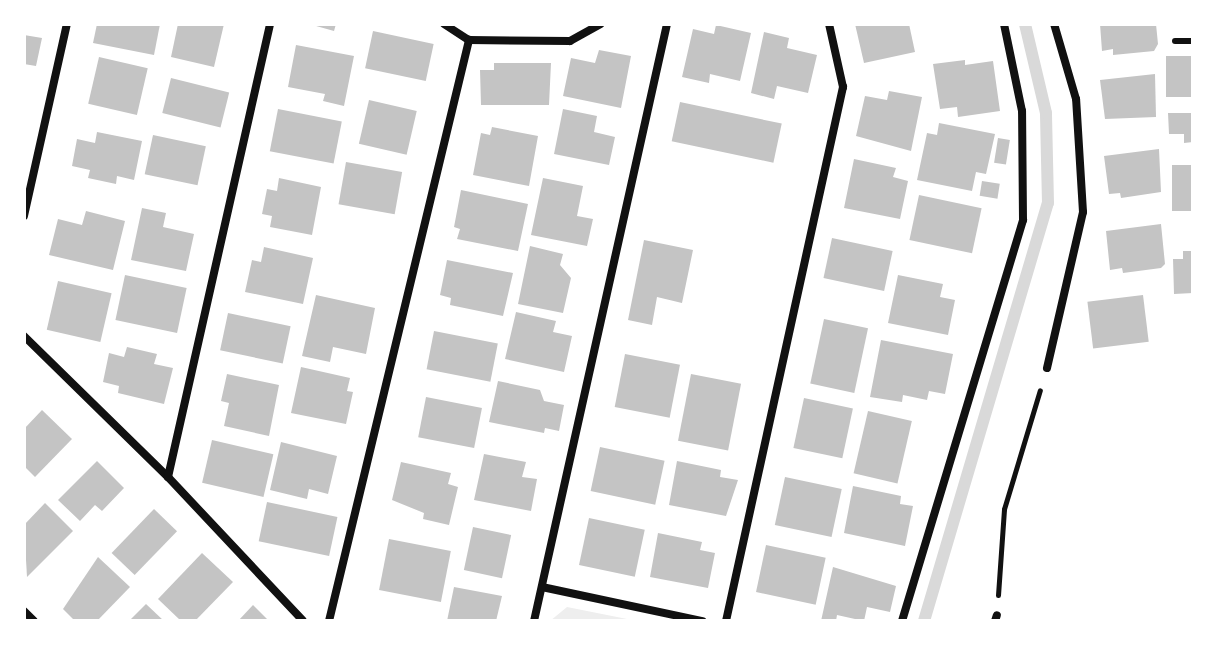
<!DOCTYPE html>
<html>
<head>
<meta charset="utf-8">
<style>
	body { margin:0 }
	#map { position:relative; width:1217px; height:645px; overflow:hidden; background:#fff; font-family:"Times New Roman",serif }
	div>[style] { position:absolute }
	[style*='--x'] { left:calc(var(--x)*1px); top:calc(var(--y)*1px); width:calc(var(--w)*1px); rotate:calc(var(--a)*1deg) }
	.green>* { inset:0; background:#eee }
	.stream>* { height:12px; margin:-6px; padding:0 6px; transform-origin:6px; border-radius:6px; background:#d9d9d9 }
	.building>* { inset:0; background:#c4c4c4; transform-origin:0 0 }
	.path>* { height:5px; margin:-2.5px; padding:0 2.5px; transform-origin:2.5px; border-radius:2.5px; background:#111 }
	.service>* { height:6px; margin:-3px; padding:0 3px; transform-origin:3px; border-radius:3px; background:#111 }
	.minor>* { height:8px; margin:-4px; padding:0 4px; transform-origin:4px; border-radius:4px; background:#111 }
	span { translate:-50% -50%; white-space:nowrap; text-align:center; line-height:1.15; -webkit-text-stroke:8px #fff; paint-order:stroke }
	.frame { position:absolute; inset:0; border:26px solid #fff; pointer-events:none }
</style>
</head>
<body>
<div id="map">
	<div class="green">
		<i style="clip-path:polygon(567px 607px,637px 621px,550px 621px)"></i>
	</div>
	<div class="stream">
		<i style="--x:924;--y:621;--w:436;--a:-73.5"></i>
		<i style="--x:1048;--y:203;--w:90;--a:-91.3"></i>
		<i style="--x:1046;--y:113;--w:91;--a:-103.3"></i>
	</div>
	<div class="building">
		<i style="clip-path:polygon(97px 24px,160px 24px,154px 55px,93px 43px)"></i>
		<i style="clip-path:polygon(178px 24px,224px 24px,214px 67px,171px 57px)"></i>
		<i style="clip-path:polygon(309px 24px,336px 24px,334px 31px)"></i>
		<i style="clip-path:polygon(855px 24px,909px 24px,915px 52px,864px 63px)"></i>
		<i style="clip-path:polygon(1100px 24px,1156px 24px,1158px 44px,1154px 51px,1113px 55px,1113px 49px,1102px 51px)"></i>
		<i style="clip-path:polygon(716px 25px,751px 33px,740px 81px,710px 74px,709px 83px,682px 77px,693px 29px,714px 34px)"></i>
		<i style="left:373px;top:31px;width:62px;height:38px;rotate:12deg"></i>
		<i style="clip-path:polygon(764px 32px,789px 38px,787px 48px,817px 55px,808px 93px,777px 86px,774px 99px,751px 93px)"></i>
		<i style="clip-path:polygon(24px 35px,42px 38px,36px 66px,24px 64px)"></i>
		<i style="clip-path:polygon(296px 45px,354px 56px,344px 106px,323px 101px,325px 94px,288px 87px)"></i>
		<i style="clip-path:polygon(599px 50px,631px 56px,621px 108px,563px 96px,571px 58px,595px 63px)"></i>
		<i style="left:1166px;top:56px;width:27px;height:41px"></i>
		<i style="left:99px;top:57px;width:50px;height:48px;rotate:13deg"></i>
		<i style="clip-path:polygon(965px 60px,965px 65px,993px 61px,1000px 111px,958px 117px,957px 107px,940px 109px,933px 64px)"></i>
		<i style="clip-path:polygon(494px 63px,551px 63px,549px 105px,481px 105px,480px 70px,494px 70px)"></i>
		<i style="clip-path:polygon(1155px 74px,1156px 117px,1105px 119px,1100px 80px)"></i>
		<i style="left:171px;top:78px;width:60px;height:36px;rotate:14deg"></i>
		<i style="clip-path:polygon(889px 91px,922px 97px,911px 151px,856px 136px,865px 96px,887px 100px)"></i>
		<i style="left:369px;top:100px;width:49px;height:45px;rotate:13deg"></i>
		<i style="left:680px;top:102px;width:104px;height:40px;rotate:12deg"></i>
		<i style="left:278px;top:109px;width:65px;height:43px;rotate:11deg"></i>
		<i style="clip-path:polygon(563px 109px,597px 116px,594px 132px,615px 137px,609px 165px,554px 154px)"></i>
		<i style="clip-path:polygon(1168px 113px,1193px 113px,1193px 142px,1184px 143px,1184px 134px,1169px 134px)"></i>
		<i style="clip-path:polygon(939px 123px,995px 134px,986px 174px,976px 172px,972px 191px,917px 180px,927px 133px,937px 135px)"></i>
		<i style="clip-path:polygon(492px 127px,538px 136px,529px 186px,473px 175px,481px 133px,490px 135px)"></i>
		<i style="clip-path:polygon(97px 132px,142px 141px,134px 180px,117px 176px,116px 184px,88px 178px,90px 170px,72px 166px,77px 139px,95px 143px)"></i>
		<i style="left:153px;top:135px;width:54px;height:40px;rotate:12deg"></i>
		<i style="left:998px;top:138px;width:12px;height:25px;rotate:9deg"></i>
		<i style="clip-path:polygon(1159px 149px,1161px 192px,1121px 198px,1120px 193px,1109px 194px,1104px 156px)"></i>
		<i style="clip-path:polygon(854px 159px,896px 168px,893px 177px,908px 181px,900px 219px,844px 208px)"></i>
		<i style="left:346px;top:162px;width:57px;height:43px;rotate:10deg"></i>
		<i style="left:1172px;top:165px;width:21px;height:46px"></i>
		<i style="clip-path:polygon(279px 178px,321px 187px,312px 235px,270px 227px,272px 216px,262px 214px,267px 189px,277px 191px)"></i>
		<i style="clip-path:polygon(543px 178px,583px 186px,577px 216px,593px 219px,587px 246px,531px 235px)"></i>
		<i style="left:982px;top:181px;width:18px;height:15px;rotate:9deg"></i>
		<i style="clip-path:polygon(461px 190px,528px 204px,518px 251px,457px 239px,460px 229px,454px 227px)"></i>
		<i style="left:919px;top:195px;width:64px;height:46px;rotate:12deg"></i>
		<i style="clip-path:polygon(142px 208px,166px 213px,163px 227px,194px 234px,186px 271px,131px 260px)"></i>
		<i style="clip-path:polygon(86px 211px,125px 221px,113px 270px,49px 255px,58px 219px,82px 225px)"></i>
		<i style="clip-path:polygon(1161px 224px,1165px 264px,1161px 268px,1123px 273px,1122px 268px,1110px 270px,1106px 231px)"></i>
		<i style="left:832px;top:238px;width:62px;height:41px;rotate:12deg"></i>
		<i style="clip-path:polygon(644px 240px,693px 250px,682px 303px,657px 297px,652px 325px,628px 320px)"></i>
		<i style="clip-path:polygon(530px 246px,563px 254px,560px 265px,571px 278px,563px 313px,518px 304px)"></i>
		<i style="clip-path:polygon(264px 247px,313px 258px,303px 304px,245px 292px,252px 260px,261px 262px)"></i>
		<i style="clip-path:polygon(1183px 251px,1193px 251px,1193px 293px,1174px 294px,1173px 259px,1183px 259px)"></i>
		<i style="clip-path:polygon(447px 260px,513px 273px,503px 316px,450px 305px,451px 298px,440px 295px)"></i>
		<i style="left:125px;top:275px;width:63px;height:46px;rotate:12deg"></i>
		<i style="clip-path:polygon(898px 275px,943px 284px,940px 297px,955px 300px,948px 335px,888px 323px)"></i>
		<i style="left:58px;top:281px;width:55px;height:50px;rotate:13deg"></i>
		<i style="clip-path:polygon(316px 295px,375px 308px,366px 354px,333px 347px,330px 362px,302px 356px)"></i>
		<i style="left:1143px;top:295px;width:47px;height:56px;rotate:83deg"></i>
		<i style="clip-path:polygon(516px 312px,556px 321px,553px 332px,572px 336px,564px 372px,505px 359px)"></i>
		<i style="left:228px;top:313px;width:64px;height:38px;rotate:12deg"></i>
		<i style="left:824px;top:319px;width:45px;height:66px;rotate:12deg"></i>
		<i style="left:434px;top:331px;width:65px;height:39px;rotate:11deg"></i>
		<i style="clip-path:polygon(881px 340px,953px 354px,945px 394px,929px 391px,927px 400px,903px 395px,902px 402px,870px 397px)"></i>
		<i style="clip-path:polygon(127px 347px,157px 354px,154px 364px,173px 368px,164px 404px,118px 393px,119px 386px,103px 382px,109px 353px,124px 357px)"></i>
		<i style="left:625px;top:354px;width:56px;height:54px;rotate:11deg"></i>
		<i style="clip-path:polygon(301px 367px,350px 378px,347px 391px,353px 392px,346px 424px,291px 413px)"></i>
		<i style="clip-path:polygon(227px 374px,279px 385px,269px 436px,224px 426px,229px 403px,221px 401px)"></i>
		<i style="left:691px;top:374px;width:51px;height:68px;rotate:11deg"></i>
		<i style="clip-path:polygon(498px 381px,540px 390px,544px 401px,564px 405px,559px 431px,545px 428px,544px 433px,489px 422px)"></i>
		<i style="left:426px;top:397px;width:57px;height:41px;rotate:11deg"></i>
		<i style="left:804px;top:398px;width:50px;height:51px;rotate:12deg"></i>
		<i style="clip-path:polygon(42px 410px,72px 439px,35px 477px,24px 466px,24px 429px)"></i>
		<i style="left:868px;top:411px;width:45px;height:64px;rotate:13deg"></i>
		<i style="left:212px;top:440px;width:63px;height:44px;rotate:13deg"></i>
		<i style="clip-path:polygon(281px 442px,337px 456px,328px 494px,309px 489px,307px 499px,270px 490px)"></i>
		<i style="left:600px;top:447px;width:66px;height:45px;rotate:12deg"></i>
		<i style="clip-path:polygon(484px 454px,526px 462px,522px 477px,537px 479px,531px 511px,474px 500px)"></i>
		<i style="clip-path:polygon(97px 461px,124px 488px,102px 511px,95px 505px,80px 521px,58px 500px)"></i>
		<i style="clip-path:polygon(677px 461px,721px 470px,720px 477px,738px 480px,726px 516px,669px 505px)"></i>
		<i style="clip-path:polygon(401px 462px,451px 473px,448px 484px,458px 487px,449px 525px,423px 519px,424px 513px,392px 500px)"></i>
		<i style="left:785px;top:477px;width:58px;height:49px;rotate:12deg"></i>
		<i style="clip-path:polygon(853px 486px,901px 496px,900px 504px,913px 506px,905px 546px,844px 533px)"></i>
		<i style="left:267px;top:502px;width:72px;height:40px;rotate:12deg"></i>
		<i style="clip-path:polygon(45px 503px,73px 531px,27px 577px,24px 525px)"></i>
		<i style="left:154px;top:509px;width:32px;height:61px;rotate:44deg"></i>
		<i style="left:589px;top:518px;width:57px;height:48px;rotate:12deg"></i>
		<i style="left:473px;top:527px;width:39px;height:44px;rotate:12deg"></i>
		<i style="clip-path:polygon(658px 533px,702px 542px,700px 550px,715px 553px,708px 588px,650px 577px)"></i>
		<i style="left:389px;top:539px;width:63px;height:52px;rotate:11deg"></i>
		<i style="left:766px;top:545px;width:61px;height:48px;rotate:12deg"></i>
		<i style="clip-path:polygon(202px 553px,233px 582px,195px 621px,181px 621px,158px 599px)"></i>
		<i style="clip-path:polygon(98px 557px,130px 587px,97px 621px,75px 621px,63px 609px)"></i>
		<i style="clip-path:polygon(833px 567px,896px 586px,890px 612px,867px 607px,864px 621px,837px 615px,836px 621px,821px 621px)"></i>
		<i style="clip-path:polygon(454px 587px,502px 596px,496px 621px,447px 621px)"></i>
		<i style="clip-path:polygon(146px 604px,164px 621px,129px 621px)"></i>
		<i style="clip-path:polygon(253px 605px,269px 621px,238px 621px)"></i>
	</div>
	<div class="path">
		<i style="--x:998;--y:595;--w:86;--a:-86"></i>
		<i style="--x:1004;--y:509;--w:124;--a:-73.2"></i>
	</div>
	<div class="service">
		<i style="--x:1175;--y:41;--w:18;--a:0"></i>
	</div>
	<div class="minor">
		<i style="--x:444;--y:24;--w:30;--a:33"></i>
		<i style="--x:469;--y:40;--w:101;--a:0.6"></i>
		<i style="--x:570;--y:41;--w:35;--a:-29"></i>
		<i style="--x:24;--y:216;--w:197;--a:-77.4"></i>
		<i style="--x:24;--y:336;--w:202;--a:44.4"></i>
		<i style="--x:168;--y:477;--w:197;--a:46.8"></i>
		<i style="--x:1047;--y:368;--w:160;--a:-77"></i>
		<i style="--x:1083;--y:212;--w:113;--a:-93.5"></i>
		<i style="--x:1076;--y:99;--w:78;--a:-106.3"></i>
		<i style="--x:168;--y:477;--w:464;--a:-77.3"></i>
		<i style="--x:542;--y:587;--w:164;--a:12"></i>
		<i style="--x:24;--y:611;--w:14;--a:45"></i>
		<i style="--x:329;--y:621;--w:598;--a:-76.45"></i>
		<i style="--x:534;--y:621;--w:612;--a:-77.44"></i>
		<i style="--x:726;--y:621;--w:547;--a:-77.64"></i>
		<i style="--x:843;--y:87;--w:65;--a:-102.5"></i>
		<i style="--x:902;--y:621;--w:419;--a:-73.2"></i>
		<i style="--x:1023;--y:220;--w:109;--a:-90.5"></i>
		<i style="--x:1022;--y:111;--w:89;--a:-101.7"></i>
		<i style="--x:995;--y:621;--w:6;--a:-72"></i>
	</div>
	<div class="frame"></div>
</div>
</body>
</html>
